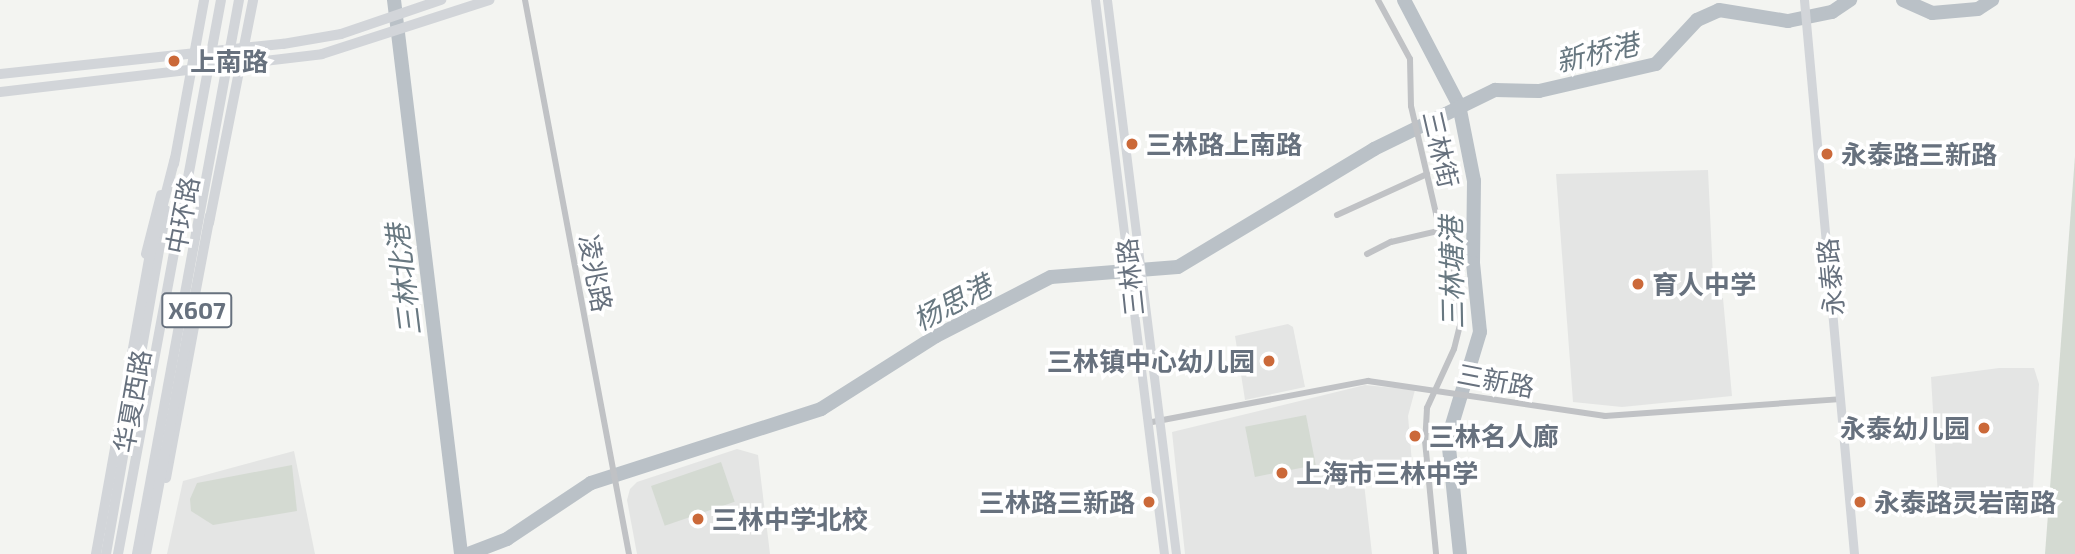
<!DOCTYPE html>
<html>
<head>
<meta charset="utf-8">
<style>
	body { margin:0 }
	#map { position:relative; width:2075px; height:554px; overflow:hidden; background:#f3f4f1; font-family:"Exo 2","Noto Sans SC",sans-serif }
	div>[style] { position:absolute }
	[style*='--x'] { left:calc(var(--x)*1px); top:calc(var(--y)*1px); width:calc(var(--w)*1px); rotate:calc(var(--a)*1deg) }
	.built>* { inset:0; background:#e4e5e4 }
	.green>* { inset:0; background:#d4dad2; transform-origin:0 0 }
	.river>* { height:14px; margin:-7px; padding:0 7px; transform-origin:7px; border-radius:7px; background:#bac1c7 }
	.street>* { height:6px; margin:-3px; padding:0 3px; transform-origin:3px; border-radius:3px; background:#c0c2c5 }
	.secondary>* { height:9px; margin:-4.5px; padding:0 4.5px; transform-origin:4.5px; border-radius:4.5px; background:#d2d5d9 }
	.primary>* { height:10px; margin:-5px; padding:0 5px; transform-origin:5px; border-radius:5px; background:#d2d5d9 }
	.highway>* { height:10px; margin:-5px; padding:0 5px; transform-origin:5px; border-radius:5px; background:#d2d5d9 }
	.dots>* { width:19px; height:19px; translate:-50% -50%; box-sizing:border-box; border:4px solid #fff; border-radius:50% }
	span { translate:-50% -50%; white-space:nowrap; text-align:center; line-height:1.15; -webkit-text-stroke:7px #fff; paint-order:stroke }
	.shield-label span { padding:2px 5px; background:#fff; border:2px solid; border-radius:5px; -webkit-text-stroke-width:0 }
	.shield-label { font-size:24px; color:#67717e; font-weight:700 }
	.poi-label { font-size:26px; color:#67717e; font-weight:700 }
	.left { translate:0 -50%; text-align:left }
	.right { translate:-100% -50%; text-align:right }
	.street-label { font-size:26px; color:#67717e }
	.water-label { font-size:28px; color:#687881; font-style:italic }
</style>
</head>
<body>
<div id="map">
	<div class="built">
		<i style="clip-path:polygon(1708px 170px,1714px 299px,1723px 298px,1732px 396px,1622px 407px,1573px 402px,1556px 174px)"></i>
		<i style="clip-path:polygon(1288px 324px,1293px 327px,1305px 387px,1245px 400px,1235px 336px)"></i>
		<i style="clip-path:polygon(1999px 368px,2034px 368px,2039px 384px,2033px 488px,1938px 497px,1931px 377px)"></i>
		<i style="clip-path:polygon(1365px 385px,1415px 390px,1408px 416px,1412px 463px,1364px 483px,1372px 554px,1185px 554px,1172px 432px)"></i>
		<i style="clip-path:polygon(737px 449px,758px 455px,770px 554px,637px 554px,627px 500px,630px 489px,637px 482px)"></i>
		<i style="clip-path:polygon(294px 451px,315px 554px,167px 554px,183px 481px)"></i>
	</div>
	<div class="green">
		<i style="clip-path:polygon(2075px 156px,2075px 554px,2045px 554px)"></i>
		<i style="left:1306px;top:415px;width:51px;height:62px;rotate:79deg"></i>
		<i style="left:721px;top:462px;width:42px;height:74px;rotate:71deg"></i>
		<i style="clip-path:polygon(292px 465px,297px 511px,213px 525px,191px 511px,190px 499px,197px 483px)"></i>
	</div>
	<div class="river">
		<i style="--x:394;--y:0;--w:558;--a:83.1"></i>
		<i style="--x:1404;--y:0;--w:119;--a:62.4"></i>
		<i style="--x:1459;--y:105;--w:77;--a:78.8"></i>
		<i style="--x:1474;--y:181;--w:82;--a:90.7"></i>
		<i style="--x:1473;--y:263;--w:69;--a:84.2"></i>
		<i style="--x:1480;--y:332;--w:111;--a:106.8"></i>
		<i style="--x:1448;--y:438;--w:117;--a:84.1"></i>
		<i style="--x:1903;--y:0;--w:32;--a:24"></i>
		<i style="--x:1932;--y:13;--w:46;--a:-5"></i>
		<i style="--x:1978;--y:9;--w:17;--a:-33"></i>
		<i style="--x:468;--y:554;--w:42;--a:-21"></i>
		<i style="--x:507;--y:539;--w:101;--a:-33.7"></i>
		<i style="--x:591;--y:483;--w:242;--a:-17.8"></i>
		<i style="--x:821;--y:409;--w:136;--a:-32.4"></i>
		<i style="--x:936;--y:336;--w:129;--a:-27.2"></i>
		<i style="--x:1051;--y:277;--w:127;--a:-4.5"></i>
		<i style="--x:1178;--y:267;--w:229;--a:-31"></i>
		<i style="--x:1374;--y:149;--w:135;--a:-26"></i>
		<i style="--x:1495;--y:90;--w:44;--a:1.3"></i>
		<i style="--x:1539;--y:91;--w:120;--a:-13"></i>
		<i style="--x:1656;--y:64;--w:60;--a:-47"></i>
		<i style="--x:1697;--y:20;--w:24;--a:-24"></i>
		<i style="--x:1719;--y:10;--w:70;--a:9.1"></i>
		<i style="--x:1788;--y:21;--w:45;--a:-11.6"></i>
		<i style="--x:1832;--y:12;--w:22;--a:-34"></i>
	</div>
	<div class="street">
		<i style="--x:525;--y:0;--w:564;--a:79.37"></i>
		<i style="--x:1378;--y:0;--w:67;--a:61.5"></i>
		<i style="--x:1410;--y:59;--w:47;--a:88.8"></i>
		<i style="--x:1411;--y:106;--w:221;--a:76.9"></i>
		<i style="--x:1461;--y:321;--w:29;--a:104"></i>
		<i style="--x:1454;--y:349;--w:65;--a:114.6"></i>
		<i style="--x:1427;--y:408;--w:33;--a:93"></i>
		<i style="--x:1425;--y:441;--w:114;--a:84.4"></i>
		<i style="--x:1337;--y:215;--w:99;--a:-24.5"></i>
		<i style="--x:1367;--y:254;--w:27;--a:-27"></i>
		<i style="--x:1391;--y:242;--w:52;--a:-13.2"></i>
		<i style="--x:1147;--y:423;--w:225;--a:-10.8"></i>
		<i style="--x:1368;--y:381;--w:240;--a:8.4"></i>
		<i style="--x:1605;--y:416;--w:236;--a:-4.1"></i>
	</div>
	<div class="secondary">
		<i style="--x:1095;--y:0;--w:558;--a:82.9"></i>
		<i style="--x:1107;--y:0;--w:558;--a:82.9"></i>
		<i style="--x:1804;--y:0;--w:556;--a:84.84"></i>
	</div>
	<div class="primary">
		<i style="--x:0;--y:74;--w:285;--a:-6.1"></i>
		<i style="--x:283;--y:44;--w:59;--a:-9.8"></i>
		<i style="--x:341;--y:34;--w:106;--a:-18.8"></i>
		<i style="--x:0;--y:92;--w:324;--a:-6.7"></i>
		<i style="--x:322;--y:54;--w:176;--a:-17.9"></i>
		<i style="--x:174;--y:164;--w:167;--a:-79.6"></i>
		<i style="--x:209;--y:223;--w:227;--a:-78.8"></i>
		<i style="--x:146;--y:254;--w:61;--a:-75.7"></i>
		<i style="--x:166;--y:478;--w:160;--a:-79.5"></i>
		<i style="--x:106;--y:554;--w:349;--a:-80.1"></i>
	</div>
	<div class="highway">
		<i style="--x:96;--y:554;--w:300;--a:-79.8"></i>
		<i style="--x:149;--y:259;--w:104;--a:-75.6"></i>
		<i style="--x:118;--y:554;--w:563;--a:-79.47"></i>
		<i style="--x:137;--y:554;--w:563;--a:-79.57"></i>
		<i style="--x:146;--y:554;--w:344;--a:-79.3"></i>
	</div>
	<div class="dots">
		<i style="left:174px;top:61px;background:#cb6939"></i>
		<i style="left:1132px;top:144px;background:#cb6939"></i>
		<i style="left:1827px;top:154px;background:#cb6939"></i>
		<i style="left:1638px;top:284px;background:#cb6939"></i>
		<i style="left:1269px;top:361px;background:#cb6939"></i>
		<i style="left:1984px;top:428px;background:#cb6939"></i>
		<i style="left:1415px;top:436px;background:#cb6939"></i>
		<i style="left:1282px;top:473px;background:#cb6939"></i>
		<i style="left:1149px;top:502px;background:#cb6939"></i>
		<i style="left:1860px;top:502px;background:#cb6939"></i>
		<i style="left:698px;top:519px;background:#cb6939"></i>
	</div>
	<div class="shield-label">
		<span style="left:197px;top:310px">X607</span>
	</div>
	<div class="poi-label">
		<span class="left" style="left:190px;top:61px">上南路</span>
		<span class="left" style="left:1146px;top:144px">三林路上南路</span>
		<span class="left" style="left:1841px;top:154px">永泰路三新路</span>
		<span class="left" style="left:1652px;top:284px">育人中学</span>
		<span class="right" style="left:1255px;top:361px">三林镇中心幼儿园</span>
		<span class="right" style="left:1970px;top:428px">永泰幼儿园</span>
		<span class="left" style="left:1429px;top:436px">三林名人廊</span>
		<span class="left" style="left:1296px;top:473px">上海市三林中学</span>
		<span class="right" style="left:1135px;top:502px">三林路三新路</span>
		<span class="left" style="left:1874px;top:502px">永泰路灵岩南路</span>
		<span class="left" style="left:712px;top:519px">三林中学北校</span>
	</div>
	<div class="street-label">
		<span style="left:1441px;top:149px;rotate:77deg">三林街</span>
		<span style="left:182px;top:215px;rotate:-79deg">中环路</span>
		<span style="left:596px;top:273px;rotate:79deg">凌兆路</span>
		<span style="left:1130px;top:277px;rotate:-96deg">三林路</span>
		<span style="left:1830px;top:277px;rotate:-95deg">永泰路</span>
		<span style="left:1496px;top:380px;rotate:11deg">三新路</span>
		<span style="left:132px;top:401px;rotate:-80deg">华夏西路</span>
	</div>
	<div class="water-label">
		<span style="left:1597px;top:52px;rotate:-13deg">新桥港</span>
		<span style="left:1451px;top:273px;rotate:-91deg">三林塘港</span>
		<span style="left:403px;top:280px;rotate:-97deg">三林北港</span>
		<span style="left:952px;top:302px;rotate:-28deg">杨思港</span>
	</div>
</div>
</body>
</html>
